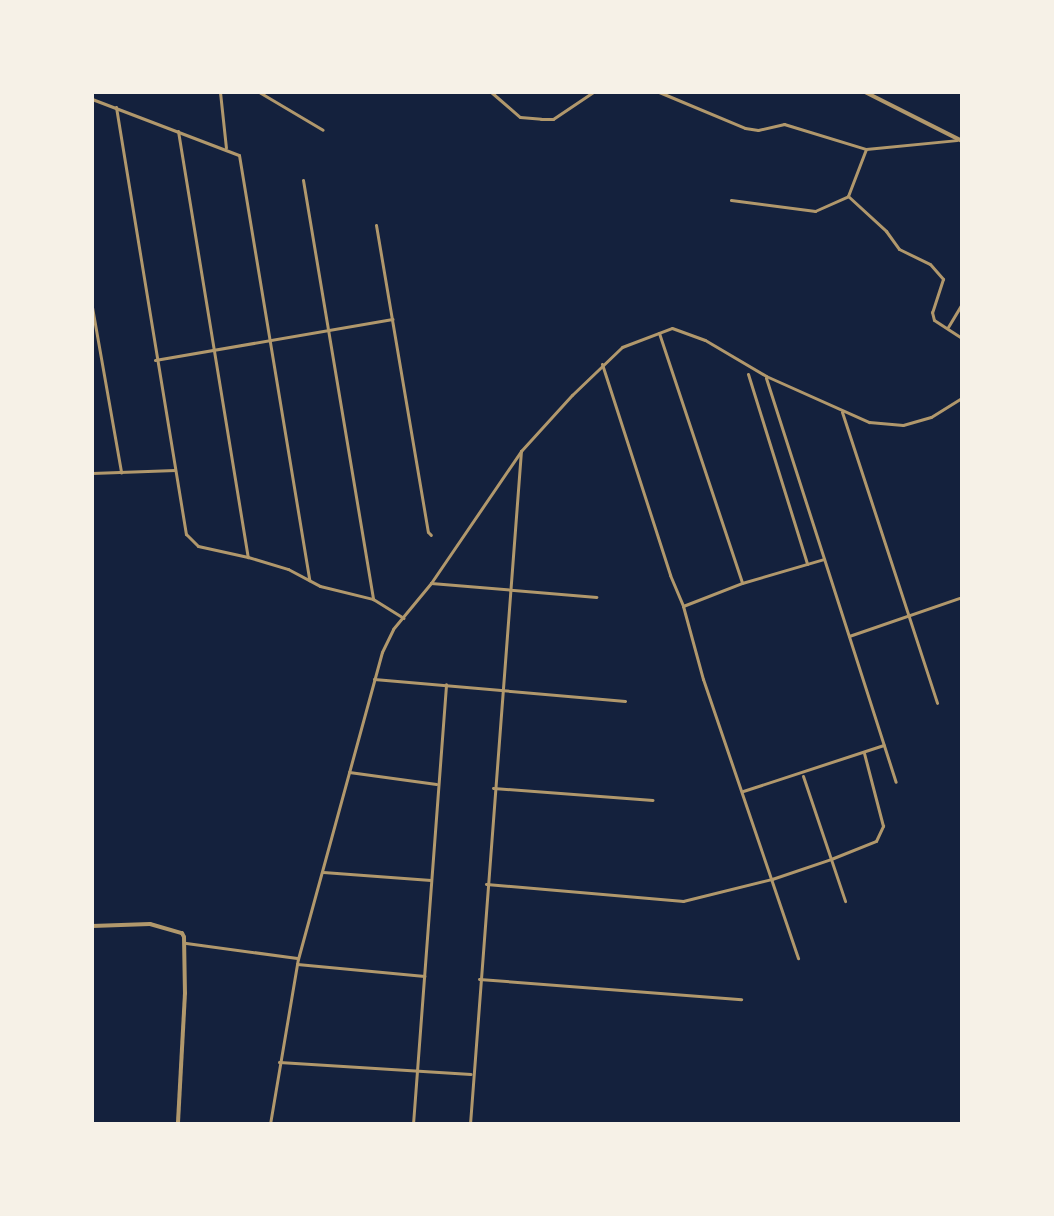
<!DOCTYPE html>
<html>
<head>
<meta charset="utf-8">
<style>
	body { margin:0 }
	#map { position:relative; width:1054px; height:1216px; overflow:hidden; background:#14213d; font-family:"IBM Plex Serif",serif }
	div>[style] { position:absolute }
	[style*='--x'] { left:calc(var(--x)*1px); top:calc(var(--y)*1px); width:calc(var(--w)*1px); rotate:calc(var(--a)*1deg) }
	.minor>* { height:3px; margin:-1.5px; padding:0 1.5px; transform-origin:1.5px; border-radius:1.5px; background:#b1986c }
	.tertiary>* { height:4px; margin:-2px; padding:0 2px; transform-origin:2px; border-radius:2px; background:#b1986c }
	span { translate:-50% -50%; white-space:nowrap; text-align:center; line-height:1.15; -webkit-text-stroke:8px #f6f1e7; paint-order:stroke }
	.frame { position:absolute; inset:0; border:94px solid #f6f1e7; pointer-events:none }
</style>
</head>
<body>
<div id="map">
	<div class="minor">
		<i style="--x:220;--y:92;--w:56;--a:83.9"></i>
		<i style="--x:259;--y:92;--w:74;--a:30.7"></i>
		<i style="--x:491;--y:92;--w:38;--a:41"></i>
		<i style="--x:520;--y:117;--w:21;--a:5"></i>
		<i style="--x:541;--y:119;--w:12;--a:0"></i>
		<i style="--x:553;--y:119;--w:48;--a:-34"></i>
		<i style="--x:659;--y:92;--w:93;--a:22.7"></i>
		<i style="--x:745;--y:128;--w:13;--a:9"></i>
		<i style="--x:758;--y:130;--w:27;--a:-13"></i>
		<i style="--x:784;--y:124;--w:86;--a:17"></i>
		<i style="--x:866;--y:149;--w:91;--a:-5.6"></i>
		<i style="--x:92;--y:99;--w:157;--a:20.9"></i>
		<i style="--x:239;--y:155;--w:431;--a:80.6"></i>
		<i style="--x:116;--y:107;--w:433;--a:80.7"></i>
		<i style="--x:186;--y:534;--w:17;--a:45"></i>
		<i style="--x:198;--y:546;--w:51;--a:12.4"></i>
		<i style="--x:248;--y:557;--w:42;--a:16.7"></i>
		<i style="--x:288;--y:569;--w:36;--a:28"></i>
		<i style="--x:320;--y:586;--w:55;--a:13.8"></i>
		<i style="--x:178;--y:131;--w:432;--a:80.7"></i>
		<i style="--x:303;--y:180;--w:425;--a:80.5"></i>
		<i style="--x:373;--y:599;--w:36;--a:32"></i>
		<i style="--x:848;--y:196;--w:50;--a:-69"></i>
		<i style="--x:731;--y:200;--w:85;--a:7.5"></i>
		<i style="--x:815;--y:211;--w:36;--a:-24"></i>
		<i style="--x:848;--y:196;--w:52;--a:42.6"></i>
		<i style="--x:886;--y:231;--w:22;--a:54"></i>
		<i style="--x:899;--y:249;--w:34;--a:26"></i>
		<i style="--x:930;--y:264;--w:20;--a:49"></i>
		<i style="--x:943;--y:279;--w:35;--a:108"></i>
		<i style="--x:932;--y:312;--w:8;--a:76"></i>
		<i style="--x:934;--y:320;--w:33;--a:33"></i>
		<i style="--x:376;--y:225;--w:311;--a:80.4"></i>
		<i style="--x:428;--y:532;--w:4;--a:45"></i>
		<i style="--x:92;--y:307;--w:168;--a:80"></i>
		<i style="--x:948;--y:327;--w:27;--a:-59"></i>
		<i style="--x:659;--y:333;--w:263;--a:71.6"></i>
		<i style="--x:155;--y:360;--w:241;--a:-9.8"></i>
		<i style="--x:602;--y:364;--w:222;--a:72.1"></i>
		<i style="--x:670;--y:575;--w:34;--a:67"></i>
		<i style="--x:683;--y:606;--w:76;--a:74.7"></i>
		<i style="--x:703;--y:679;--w:295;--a:71.2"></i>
		<i style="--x:748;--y:374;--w:199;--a:72.7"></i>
		<i style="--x:766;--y:378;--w:424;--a:72.2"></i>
		<i style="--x:842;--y:412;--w:306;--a:71.9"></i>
		<i style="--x:92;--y:473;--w:83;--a:-2.1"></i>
		<i style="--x:431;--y:583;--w:166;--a:4.8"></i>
		<i style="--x:683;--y:606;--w:63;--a:-21.3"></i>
		<i style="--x:742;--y:583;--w:85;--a:-16.3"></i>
		<i style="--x:849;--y:636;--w:120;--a:-19"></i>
		<i style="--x:374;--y:679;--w:252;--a:5"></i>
		<i style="--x:349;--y:772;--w:88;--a:7.9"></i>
		<i style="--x:803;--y:776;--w:132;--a:71.4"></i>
		<i style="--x:493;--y:788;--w:160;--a:4.3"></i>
		<i style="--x:743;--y:791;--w:148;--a:-18.1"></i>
		<i style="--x:323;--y:872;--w:108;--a:4.2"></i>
		<i style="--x:486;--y:884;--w:198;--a:4.9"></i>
		<i style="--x:683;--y:901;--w:92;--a:-13.9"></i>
		<i style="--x:772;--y:879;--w:62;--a:-18.7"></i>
		<i style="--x:831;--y:859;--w:48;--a:-21.8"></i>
		<i style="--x:876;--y:841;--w:17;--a:-65"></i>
		<i style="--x:883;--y:826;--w:75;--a:-104.6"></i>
		<i style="--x:186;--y:943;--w:112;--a:7.7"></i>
		<i style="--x:297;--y:964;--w:128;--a:5.4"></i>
		<i style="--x:479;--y:979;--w:263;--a:4.4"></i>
		<i style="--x:279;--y:1062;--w:192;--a:3.6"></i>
		<i style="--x:270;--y:1124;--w:167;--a:-80.4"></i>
		<i style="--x:298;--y:959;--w:318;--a:-74.7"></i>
		<i style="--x:382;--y:652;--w:25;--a:-64"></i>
		<i style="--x:393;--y:629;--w:60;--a:-50.4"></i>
		<i style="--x:431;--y:583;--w:160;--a:-55.7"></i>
		<i style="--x:521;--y:451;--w:76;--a:-47.7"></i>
		<i style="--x:572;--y:395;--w:69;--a:-43.8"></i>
		<i style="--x:622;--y:347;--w:53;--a:-20.8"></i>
		<i style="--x:672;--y:328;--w:35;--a:20"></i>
		<i style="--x:705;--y:340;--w:71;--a:30.5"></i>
		<i style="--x:766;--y:376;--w:113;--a:24.1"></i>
		<i style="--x:869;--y:422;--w:34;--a:5"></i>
		<i style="--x:903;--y:425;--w:29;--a:-16"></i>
		<i style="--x:931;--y:417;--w:36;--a:-32"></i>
		<i style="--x:413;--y:1124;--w:441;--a:-85.7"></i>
		<i style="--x:470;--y:1124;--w:675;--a:-85.67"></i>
	</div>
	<div class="tertiary">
		<i style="--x:865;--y:92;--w:109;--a:26.8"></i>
		<i style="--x:92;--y:926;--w:58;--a:-2"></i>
		<i style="--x:150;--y:924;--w:33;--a:16"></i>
		<i style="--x:182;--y:933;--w:4;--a:63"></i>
		<i style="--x:184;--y:937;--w:56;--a:89"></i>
		<i style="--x:185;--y:993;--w:131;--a:93.1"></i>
	</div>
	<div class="frame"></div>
</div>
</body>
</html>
